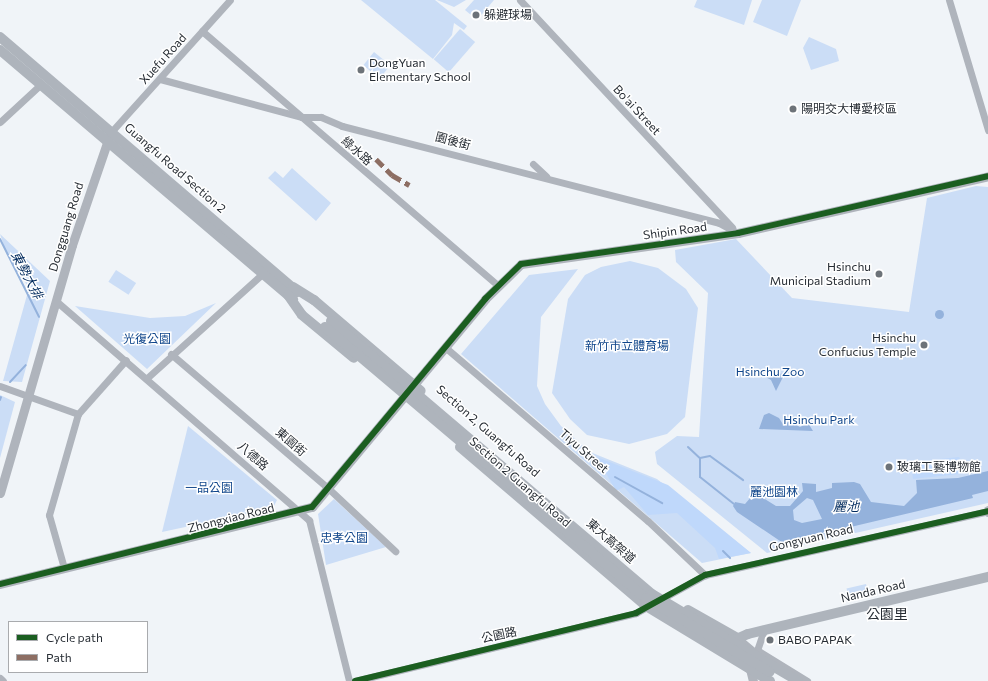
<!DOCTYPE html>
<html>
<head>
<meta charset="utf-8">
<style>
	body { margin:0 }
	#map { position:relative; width:988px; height:681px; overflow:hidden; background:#f0f4f8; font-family:Commissioner,"Noto Sans TC",sans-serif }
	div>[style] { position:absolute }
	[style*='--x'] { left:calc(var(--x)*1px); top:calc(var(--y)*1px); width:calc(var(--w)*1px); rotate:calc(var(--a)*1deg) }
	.green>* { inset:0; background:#cbddf6; transform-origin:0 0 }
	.forest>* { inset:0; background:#bfd8fb }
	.water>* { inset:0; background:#94b2dc }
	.round { border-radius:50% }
	.stream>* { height:2px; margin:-1px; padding:0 1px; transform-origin:1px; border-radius:1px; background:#94b2dc }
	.minor>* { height:7px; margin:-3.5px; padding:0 3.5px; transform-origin:3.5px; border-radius:3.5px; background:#afb4bc }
	.tertiary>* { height:9px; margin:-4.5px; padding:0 4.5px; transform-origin:4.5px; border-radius:4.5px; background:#afb4bc }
	.secondary>* { height:10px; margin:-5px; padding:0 5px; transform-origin:5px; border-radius:5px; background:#aeb4bc }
	.secondary-bridge>* { height:10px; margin:-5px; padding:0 5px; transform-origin:5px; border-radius:5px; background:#aeb4bc }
	.quiet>* { height:5px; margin-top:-2.5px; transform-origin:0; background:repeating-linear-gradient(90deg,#8d6e63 0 10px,transparent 0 15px) }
	.cycleway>* { height:6px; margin:-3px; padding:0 3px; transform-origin:3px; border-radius:3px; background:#1b5e20 }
	.dots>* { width:11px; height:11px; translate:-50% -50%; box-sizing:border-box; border:2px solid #fff; border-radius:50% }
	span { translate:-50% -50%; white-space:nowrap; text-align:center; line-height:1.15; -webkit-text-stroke:3px #fff; paint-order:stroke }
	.poi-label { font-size:12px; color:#272d34 }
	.left { translate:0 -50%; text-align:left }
	.right { translate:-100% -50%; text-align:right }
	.street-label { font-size:12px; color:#272d34 }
	.park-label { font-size:12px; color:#10468b }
	.water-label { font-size:13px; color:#012a5d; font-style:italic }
	.quarter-label { font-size:14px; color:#272d34 }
	.legend { position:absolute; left:8px; top:621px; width:140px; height:52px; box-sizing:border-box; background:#fff; border:1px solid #a9abae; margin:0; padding:5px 7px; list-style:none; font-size:12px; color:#272d34 }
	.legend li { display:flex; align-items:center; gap:8px; height:20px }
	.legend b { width:20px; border:1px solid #a9abae }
</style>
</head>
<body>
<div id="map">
	<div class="green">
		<i style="clip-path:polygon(361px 0,435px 0,467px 26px,464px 30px,454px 23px,452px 35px,433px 59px)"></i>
		<i style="clip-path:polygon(437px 0,466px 0,454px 7px)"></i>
		<i style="clip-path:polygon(474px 0,494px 0,477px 20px,465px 10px)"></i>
		<i style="clip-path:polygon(697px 0,752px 0,744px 25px,694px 7px)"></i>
		<i style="clip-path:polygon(762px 0,801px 0,787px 36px,753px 22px)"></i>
		<i style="left:460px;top:29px;width:20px;height:40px;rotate:41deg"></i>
		<i style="clip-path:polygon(809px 37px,836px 49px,839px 61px,811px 70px,803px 48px)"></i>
		<i style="left:374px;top:52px;width:21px;height:17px;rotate:39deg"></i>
		<i style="clip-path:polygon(292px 168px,331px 203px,316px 221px,268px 178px,275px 171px,283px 178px)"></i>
		<i style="clip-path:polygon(976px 186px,988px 187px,988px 503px,767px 553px,657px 464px,655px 452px,677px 436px,699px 437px,708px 293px,676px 262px,675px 250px,736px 239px,792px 298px,909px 312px,927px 198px)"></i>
		<i style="clip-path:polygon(0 234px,50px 281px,22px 382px,3px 381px,29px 288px,7px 255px)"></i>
		<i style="clip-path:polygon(630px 261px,658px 268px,686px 289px,698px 308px,685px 417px,667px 434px,629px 444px,587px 435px,570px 419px,552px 393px,568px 299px,585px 275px,601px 267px)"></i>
		<i style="clip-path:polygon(578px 269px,541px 317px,537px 386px,545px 404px,561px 426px,590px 452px,657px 479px,751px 553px,702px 563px,461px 354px,529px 275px)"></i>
		<i style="left:116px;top:270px;width:24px;height:14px;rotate:33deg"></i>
		<i style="clip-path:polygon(216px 303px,147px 369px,75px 306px,150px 318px,185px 316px)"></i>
		<i style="clip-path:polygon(0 395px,15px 402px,0 458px)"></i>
		<i style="clip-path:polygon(188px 426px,277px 500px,273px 508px,162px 532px)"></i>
		<i style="clip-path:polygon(334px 499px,386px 547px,326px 565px,318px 514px)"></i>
		<i style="left:866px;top:584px;width:13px;height:20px;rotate:77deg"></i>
	</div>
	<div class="forest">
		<i style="clip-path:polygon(597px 457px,668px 485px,751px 553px,719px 559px,715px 548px,677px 513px,648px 515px,624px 487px,616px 491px)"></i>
		<i style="clip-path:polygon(959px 457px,968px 473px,913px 479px,911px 462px)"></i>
	</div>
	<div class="water">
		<i class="round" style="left:934.5px;top:309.5px;width:9px;height:9px"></i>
		<i style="clip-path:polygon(785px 373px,776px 391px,771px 380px,764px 376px)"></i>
		<i style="clip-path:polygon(769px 413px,779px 418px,784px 426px,789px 421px,800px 427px,808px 423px,813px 431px,759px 429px,764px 415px)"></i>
		<i style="clip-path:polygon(evenodd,988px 471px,988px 491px,972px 495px,973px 498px,783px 543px,737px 512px,733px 506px,735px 502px,745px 504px,751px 497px,760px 496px,776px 506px,790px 506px,803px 491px,802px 483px,816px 484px,816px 492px,832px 488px,832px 483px,854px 482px,860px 484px,871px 502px,904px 506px,917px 493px,916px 480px,958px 478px,988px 471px,807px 498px,813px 500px,822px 519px,802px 523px,794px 520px,793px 510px,807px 498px)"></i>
	</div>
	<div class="stream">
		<i style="--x:0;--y:239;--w:87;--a:63.4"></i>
		<i style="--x:10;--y:382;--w:23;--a:-47"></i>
		<i style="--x:0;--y:400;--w:3;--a:-72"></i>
		<i style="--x:688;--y:447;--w:16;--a:43"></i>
		<i style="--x:700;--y:458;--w:19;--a:90"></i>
		<i style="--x:700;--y:477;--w:43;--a:38.5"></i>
		<i style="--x:700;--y:458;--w:10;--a:-11"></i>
		<i style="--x:710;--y:456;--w:41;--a:36"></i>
		<i style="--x:615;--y:477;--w:54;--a:29"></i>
		<i style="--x:723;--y:551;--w:10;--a:45"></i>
	</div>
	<div class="minor">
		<i style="--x:520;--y:0;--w:311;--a:47"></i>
		<i style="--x:949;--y:0;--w:136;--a:73.3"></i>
		<i style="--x:202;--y:31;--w:391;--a:40.7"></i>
		<i style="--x:160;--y:79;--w:147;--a:15"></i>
		<i style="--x:302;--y:117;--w:19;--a:0"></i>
		<i style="--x:321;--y:117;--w:23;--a:23"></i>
		<i style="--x:342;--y:126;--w:389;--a:14.4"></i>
		<i style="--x:719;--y:223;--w:21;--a:28"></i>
		<i style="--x:0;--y:122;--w:56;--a:-42.8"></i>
		<i style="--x:112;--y:131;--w:176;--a:-48"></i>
		<i style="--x:533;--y:164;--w:18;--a:43"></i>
		<i style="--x:56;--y:301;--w:335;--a:40.9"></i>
		<i style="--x:309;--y:520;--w:166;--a:76"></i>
		<i style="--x:446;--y:348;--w:266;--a:40.6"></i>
		<i style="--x:648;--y:521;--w:79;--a:43.5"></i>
		<i style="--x:171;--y:354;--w:208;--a:40.5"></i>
		<i style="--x:329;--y:489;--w:91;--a:43.2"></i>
		<i style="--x:147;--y:378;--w:155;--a:-42.1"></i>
		<i style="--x:0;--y:386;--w:83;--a:19.7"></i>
		<i style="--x:64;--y:568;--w:55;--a:-105.8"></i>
		<i style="--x:49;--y:515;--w:105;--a:-74"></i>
		<i style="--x:78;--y:414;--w:72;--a:-48.4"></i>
		<i style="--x:764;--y:630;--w:21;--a:109"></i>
		<i style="--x:757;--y:650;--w:59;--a:31.8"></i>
		<i style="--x:739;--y:639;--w:23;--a:40"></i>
		<i style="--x:0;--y:678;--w:4;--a:45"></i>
		<i style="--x:355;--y:681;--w:289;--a:-13.6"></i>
		<i style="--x:636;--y:613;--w:79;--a:-28.8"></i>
		<i style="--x:705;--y:575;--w:290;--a:-12.7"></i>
	</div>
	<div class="tertiary">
		<i style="--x:0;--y:493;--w:258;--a:-73.8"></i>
		<i style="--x:72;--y:245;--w:117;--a:-71.1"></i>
		<i style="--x:988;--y:510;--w:2;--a:90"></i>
		<i style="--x:0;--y:584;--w:321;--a:-13.9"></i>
		<i style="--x:312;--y:507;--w:271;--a:-50.2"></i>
		<i style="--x:485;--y:299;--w:50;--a:-44.2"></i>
		<i style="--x:521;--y:264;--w:219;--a:-8.1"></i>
		<i style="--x:738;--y:233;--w:256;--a:-12.8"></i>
		<i style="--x:749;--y:665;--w:16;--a:76"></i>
	</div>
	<div class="secondary">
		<i style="--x:0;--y:37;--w:392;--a:40.6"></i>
		<i style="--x:0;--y:50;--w:385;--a:40.4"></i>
		<i style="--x:293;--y:287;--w:25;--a:32"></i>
		<i style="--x:314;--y:300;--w:140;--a:40.4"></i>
		<i style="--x:288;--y:295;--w:24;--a:55"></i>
		<i style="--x:302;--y:315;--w:67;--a:39.6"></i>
		<i style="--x:460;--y:447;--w:245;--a:40.5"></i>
		<i style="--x:646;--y:606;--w:145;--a:31.2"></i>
		<i style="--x:688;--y:610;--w:59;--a:29.6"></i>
		<i style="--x:732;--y:641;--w:17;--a:-24"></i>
		<i style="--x:748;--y:634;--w:247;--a:-13.4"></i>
	</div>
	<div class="secondary-bridge">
		<i style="--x:331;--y:321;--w:421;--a:40.4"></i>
		<i style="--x:652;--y:594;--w:170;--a:30.8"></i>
		<i style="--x:325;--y:327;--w:420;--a:40.2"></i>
		<i style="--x:646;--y:598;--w:144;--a:30.8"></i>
	</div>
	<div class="quiet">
		<i style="--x:376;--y:159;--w:23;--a:45"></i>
		<i style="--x:392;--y:175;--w:20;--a:30"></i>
	</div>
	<div class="cycleway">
		<i style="--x:0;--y:584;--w:321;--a:-13.9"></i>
		<i style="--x:312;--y:507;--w:271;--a:-50.2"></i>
		<i style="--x:485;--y:299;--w:50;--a:-44.2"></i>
		<i style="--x:521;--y:264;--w:219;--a:-8.1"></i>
		<i style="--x:738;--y:233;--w:256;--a:-12.8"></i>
		<i style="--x:355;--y:681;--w:289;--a:-13.6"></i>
		<i style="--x:636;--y:613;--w:79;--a:-28.8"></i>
		<i style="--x:705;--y:575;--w:290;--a:-12.7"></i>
	</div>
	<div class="dots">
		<i style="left:476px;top:15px;background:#6d7379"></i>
		<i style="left:361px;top:70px;background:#6d7379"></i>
		<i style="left:793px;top:109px;background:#6d7379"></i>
		<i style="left:879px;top:274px;background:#6d7379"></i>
		<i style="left:924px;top:345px;background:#6d7379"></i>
		<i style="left:889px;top:467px;background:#6d7379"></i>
		<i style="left:770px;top:640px;background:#6d7379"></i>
	</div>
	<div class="poi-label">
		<span class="left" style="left:484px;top:15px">躲避球場</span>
		<span class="left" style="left:369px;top:70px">DongYuan<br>Elementary School</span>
		<span class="left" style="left:801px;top:109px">陽明交大博愛校區</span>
		<span class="right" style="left:871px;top:274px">Hsinchu<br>Municipal Stadium</span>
		<span class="right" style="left:916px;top:345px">Hsinchu<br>Confucius Temple</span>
		<span class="left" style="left:897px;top:467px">玻璃工藝博物館</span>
		<span class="left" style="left:778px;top:640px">BABO PAPAK</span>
	</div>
	<div class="street-label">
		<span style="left:163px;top:59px;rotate:-48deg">Xuefu Road</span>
		<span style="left:637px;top:110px;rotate:47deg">Bo'ai Street</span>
		<span style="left:453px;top:141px;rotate:15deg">園後街</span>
		<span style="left:357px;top:151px;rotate:42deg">綠水路</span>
		<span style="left:175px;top:168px;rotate:41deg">Guangfu Road Section 2</span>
		<span style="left:66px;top:227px;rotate:-73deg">Dongguang Road</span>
		<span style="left:675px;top:231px;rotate:-8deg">Shipin Road</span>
		<span style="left:488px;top:431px;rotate:41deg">Section 2, Guangfu Road</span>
		<span style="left:291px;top:442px;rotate:41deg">東園街</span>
		<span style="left:584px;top:451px;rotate:41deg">Tiyu Street</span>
		<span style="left:253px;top:456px;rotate:41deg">八德路</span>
		<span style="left:520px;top:482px;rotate:41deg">Section 2 Guangfu Road</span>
		<span style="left:231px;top:518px;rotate:-14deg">Zhongxiao Road</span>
		<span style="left:811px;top:538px;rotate:-13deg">Gongyuan Road</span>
		<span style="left:611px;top:541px;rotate:41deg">東大高架道</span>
		<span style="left:873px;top:591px;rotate:-13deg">Nanda Road</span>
		<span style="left:499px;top:635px;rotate:-12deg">公園路</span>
	</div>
	<div class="park-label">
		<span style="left:147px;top:339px">光復公園</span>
		<span style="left:627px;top:346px">新竹市立體育場</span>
		<span style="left:770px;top:372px">Hsinchu Zoo</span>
		<span style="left:819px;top:420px">Hsinchu Park</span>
		<span style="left:209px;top:488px">一品公園</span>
		<span style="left:774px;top:492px">麗池園林</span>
		<span style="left:344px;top:538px">忠孝公園</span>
	</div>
	<div class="water-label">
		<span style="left:27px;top:275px;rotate:62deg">東勢大排</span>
		<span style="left:846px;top:506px">麗池</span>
	</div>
	<div class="quarter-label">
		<span style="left:887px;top:614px">公園里</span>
	</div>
	<ul class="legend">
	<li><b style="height:5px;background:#1b5e20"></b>Cycle path</li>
	<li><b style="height:5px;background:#8d6e63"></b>Path</li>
	</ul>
</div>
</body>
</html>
